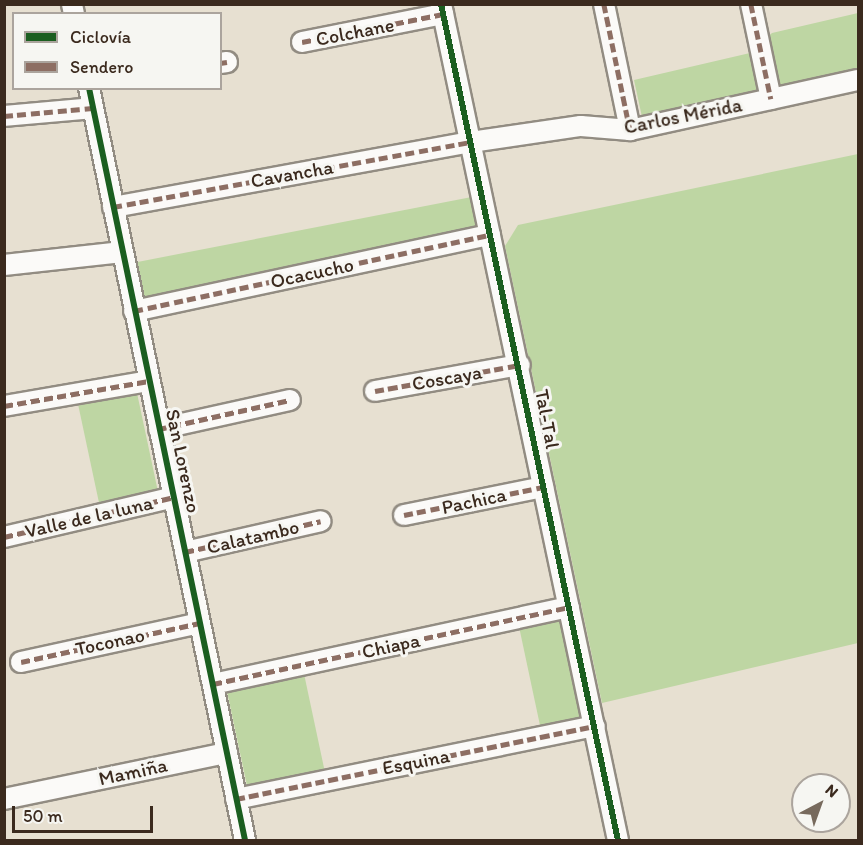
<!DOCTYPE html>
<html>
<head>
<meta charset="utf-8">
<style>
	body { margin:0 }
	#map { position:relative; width:863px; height:845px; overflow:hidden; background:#e7e0d1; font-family:Itim,sans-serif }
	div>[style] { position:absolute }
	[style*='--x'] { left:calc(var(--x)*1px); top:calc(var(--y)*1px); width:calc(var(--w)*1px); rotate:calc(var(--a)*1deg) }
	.green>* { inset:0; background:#bed6a3; transform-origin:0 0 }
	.roads { filter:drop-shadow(2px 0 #928c82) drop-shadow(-2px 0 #928c82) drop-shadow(0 2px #928c82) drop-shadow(0 -2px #928c82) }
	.minor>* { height:20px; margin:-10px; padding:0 10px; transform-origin:10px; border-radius:10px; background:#fbfaf8 }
	.quiet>* { height:4.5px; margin-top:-2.25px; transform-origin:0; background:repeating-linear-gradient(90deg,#8d6e63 0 9px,transparent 0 13.5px) }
	.cycleway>* { height:6px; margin:-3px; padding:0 3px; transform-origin:3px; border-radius:3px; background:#1b5e20 }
	span { translate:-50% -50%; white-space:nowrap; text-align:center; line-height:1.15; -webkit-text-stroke:6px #f6f6f2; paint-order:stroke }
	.street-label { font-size:20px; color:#3b2a1e }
	.frame { position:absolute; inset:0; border:6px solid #3b2a1e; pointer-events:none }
	.legend { position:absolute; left:12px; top:12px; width:210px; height:78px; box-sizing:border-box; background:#f6f6f2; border:2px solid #aba49d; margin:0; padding:8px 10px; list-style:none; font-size:18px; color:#3b2a1e }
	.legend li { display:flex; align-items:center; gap:12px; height:30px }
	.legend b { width:30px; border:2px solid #aba49d }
	.north { position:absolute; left:791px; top:773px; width:60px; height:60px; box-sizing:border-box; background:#f6f6f2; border:2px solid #aba49d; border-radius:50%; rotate:41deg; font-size:16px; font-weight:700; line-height:24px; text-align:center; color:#3b2a1e }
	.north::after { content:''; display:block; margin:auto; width:21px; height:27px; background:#776a5d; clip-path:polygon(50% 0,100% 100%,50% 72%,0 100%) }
	.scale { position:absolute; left:12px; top:806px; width:141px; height:27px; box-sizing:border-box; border:3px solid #3b2a1e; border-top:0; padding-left:8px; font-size:18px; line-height:21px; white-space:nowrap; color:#3b2a1e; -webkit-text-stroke:4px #f6f6f2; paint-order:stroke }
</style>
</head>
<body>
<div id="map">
	<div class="green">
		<i style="clip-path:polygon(858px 13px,858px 70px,642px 117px,634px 80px,750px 53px,772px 33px)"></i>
		<i style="clip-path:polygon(858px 154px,858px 643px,602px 703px,505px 246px,518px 225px)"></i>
		<i style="left:482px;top:195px;width:41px;height:364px;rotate:79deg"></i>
		<i style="left:137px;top:393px;width:99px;height:60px;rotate:78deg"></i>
		<i style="left:569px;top:607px;width:122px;height:53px;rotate:78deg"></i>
		<i style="left:303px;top:669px;width:105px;height:79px;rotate:78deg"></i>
	</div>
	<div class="roads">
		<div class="minor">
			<i style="--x:72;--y:4;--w:10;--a:79"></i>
			<i style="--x:441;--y:4;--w:855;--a:78.05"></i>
			<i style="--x:604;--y:4;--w:129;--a:78.3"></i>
			<i style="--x:751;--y:4;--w:97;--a:78.1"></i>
			<i style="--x:302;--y:42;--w:144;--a:-11.2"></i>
			<i style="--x:220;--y:63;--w:7;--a:-8"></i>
			<i style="--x:89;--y:88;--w:768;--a:78.28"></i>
			<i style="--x:4;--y:116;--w:89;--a:-5.1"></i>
			<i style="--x:113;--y:207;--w:364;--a:-10.3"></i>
			<i style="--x:471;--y:142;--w:111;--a:-8.3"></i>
			<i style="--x:581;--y:126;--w:49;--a:4.7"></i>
			<i style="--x:630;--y:130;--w:233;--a:-12.4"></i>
			<i style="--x:4;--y:265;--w:119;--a:-6.3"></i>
			<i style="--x:134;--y:311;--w:364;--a:-12.1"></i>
			<i style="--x:375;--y:391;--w:147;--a:-10.2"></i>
			<i style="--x:4;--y:406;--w:147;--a:-9.8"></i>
			<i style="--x:159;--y:429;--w:134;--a:-12.5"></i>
			<i style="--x:404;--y:515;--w:142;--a:-11.4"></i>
			<i style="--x:4;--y:537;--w:175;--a:-13.2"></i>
			<i style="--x:185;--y:552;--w:139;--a:-12.8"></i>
			<i style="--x:21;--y:662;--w:183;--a:-12.3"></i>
			<i style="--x:213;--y:684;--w:364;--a:-12.2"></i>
			<i style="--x:4;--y:799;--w:228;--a:-11.7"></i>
			<i style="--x:236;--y:799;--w:366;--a:-11.5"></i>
		</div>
	</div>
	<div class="quiet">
		<i style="--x:604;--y:4;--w:129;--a:78.3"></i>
		<i style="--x:751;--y:4;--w:97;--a:78.1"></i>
		<i style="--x:302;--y:42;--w:144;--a:-11.2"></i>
		<i style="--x:220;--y:63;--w:7;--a:-8"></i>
		<i style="--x:4;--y:116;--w:89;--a:-5.1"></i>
		<i style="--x:113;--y:207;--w:364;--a:-10.3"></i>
		<i style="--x:134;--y:311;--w:364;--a:-12.1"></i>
		<i style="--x:375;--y:391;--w:147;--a:-10.2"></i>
		<i style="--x:4;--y:406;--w:147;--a:-9.8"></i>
		<i style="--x:159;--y:429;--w:134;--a:-12.5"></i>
		<i style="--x:404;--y:515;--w:142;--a:-11.4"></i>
		<i style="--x:4;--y:537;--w:175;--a:-13.2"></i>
		<i style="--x:185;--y:552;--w:139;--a:-12.8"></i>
		<i style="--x:21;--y:662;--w:183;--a:-12.3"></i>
		<i style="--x:213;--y:684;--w:364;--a:-12.2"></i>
		<i style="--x:236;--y:799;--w:366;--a:-11.5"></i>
	</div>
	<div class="cycleway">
		<i style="--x:441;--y:4;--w:855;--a:78.05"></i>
		<i style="--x:89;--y:88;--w:768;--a:78.28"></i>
	</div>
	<div class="street-label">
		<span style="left:355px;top:32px;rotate:-11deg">Colchane</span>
		<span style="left:683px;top:116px;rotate:-11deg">Carlos Mérida</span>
		<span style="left:292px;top:174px;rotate:-10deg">Cavancha</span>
		<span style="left:312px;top:273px;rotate:-12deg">Ocacucho</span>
		<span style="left:447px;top:378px;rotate:-10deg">Coscaya</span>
		<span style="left:547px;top:419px;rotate:79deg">Tal-Tal</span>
		<span style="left:183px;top:461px;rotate:78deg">San Lorenzo</span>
		<span style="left:474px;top:501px;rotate:-12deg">Pachica</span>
		<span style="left:89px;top:517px;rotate:-13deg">Valle de la luna</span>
		<span style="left:253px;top:537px;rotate:-13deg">Calatambo</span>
		<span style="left:110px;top:642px;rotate:-12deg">Toconao</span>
		<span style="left:391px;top:646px;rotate:-12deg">Chiapa</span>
		<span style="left:416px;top:762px;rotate:-11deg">Esquina</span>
		<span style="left:133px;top:772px;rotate:-12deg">Mamiña</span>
	</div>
	<div class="frame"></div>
	<ul class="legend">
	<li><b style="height:8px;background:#1b5e20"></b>Ciclovía</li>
	<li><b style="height:8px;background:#8d6e63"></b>Sendero</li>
	</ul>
	<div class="north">N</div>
	<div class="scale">50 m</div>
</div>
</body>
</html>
